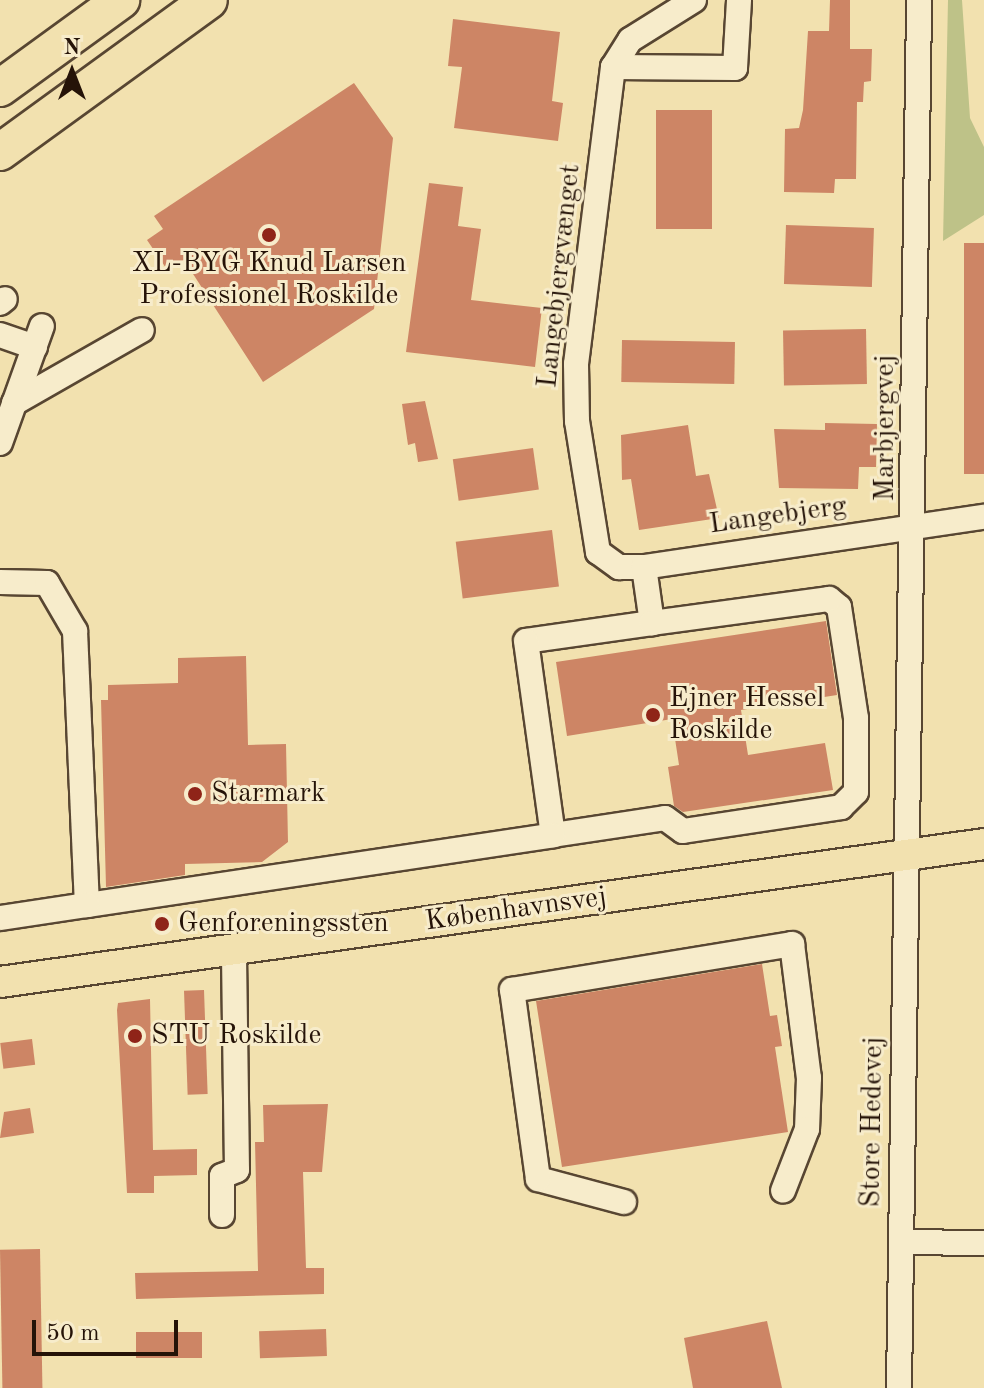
<!DOCTYPE html>
<html>
<head>
<meta charset="utf-8">
<style>
	body { margin:0 }
	#map { position:relative; width:984px; height:1388px; overflow:hidden; background:#f2e1af; font-family:"Old Standard TT",serif }
	div>[style] { position:absolute }
	[style*='--x'] { left:calc(var(--x)*1px); top:calc(var(--y)*1px); width:calc(var(--w)*1px); rotate:calc(var(--a)*1deg) }
	.green>* { inset:0; background:#bec288 }
	.building>* { inset:0; background:#cd8565; transform-origin:0 0 }
	.roads { filter:drop-shadow(2px 0 #584632) drop-shadow(-2px 0 #584632) drop-shadow(0 2px #584632) drop-shadow(0 -2px #584632) }
	.minor>* { height:24px; margin:-12px; padding:0 12px; transform-origin:12px; border-radius:12px; background:#f7eccb }
	.major>* { height:30px; margin:-15px; padding:0 15px; transform-origin:15px; border-radius:15px; background:#f2e1af }
	.highway>* { height:36px; margin:-18px; padding:0 18px; transform-origin:18px; border-radius:18px; background:#f2e1af }
	.dots>* { width:22px; height:22px; translate:-50% -50%; box-sizing:border-box; border:4px solid #f7eccb; border-radius:50% }
	span { translate:-50% -50%; white-space:nowrap; text-align:center; line-height:1.15; -webkit-text-stroke:6px #f7eccb; paint-order:stroke }
	.poi-label { font-size:28px; color:#251308 }
	.left { translate:0 -50%; text-align:left }
	.street-label { font-size:28px; color:#251308 }
	.north { position:absolute; left:32px; top:32px; width:80px; height:80px; -webkit-text-stroke:6px #f7eccb; paint-order:stroke; rotate:0deg; font-size:22px; font-weight:700; line-height:32px; text-align:center; color:#251308 }
	.north::after { content:''; display:block; margin:auto; width:28px; height:36px; background:#251308; clip-path:polygon(50% 0,100% 100%,50% 72%,0 100%) }
	.scale { position:absolute; left:32px; top:1320px; width:146px; height:36px; box-sizing:border-box; border:4px solid #251308; border-top:0; padding-left:10px; font-size:24px; line-height:28px; white-space:nowrap; color:#251308; -webkit-text-stroke:6px #f7eccb; paint-order:stroke }
</style>
</head>
<body>
<div id="map">
	<div class="green">
		<i style="clip-path:polygon(948px 0,962px 0,970px 118px,984px 147px,984px 215px,943px 241px)"></i>
	</div>
	<div class="building">
		<i style="clip-path:polygon(830px 0,850px 0,850px 49px,872px 49px,871px 81px,864px 82px,863px 102px,857px 102px,856px 179px,835px 179px,834px 193px,784px 192px,785px 129px,799px 128px,803px 110px,808px 31px,829px 31px)"></i>
		<i style="clip-path:polygon(453px 19px,560px 32px,552px 101px,563px 103px,558px 141px,454px 128px,462px 67px,448px 66px)"></i>
		<i style="clip-path:polygon(354px 83px,393px 138px,374px 309px,263px 382px,184px 260px,168px 271px,147px 240px,163px 229px,154px 216px)"></i>
		<i style="left:656px;top:110px;width:56px;height:119px"></i>
		<i style="clip-path:polygon(429px 183px,463px 187px,458px 226px,481px 229px,471px 300px,542px 308px,535px 367px,406px 352px)"></i>
		<i style="left:786px;top:225px;width:88px;height:59px;rotate:2deg"></i>
		<i style="left:984px;top:243px;width:231px;height:20px;rotate:90deg"></i>
		<i style="left:866px;top:329px;width:55px;height:83px;rotate:89deg"></i>
		<i style="left:622px;top:340px;width:113px;height:42px;rotate:1deg"></i>
		<i style="clip-path:polygon(425px 401px,438px 459px,418px 462px,415px 443px,408px 445px,402px 404px)"></i>
		<i style="clip-path:polygon(825px 423px,877px 424px,876px 467px,859px 467px,858px 489px,779px 488px,774px 429px,825px 430px)"></i>
		<i style="clip-path:polygon(688px 425px,696px 476px,709px 474px,719px 518px,639px 530px,631px 479px,622px 480px,621px 435px)"></i>
		<i style="left:533px;top:448px;width:42px;height:81px;rotate:82deg"></i>
		<i style="left:552px;top:530px;width:57px;height:97px;rotate:83deg"></i>
		<i style="clip-path:polygon(826px 621px,837px 695px,741px 710px,748px 755px,825px 743px,833px 790px,683px 812px,674px 806px,668px 767px,679px 765px,672px 719px,567px 736px,556px 662px)"></i>
		<i style="clip-path:polygon(246px 656px,248px 745px,286px 744px,288px 842px,262px 862px,185px 864px,185px 875px,106px 887px,101px 700px,108px 700px,108px 685px,178px 683px,178px 658px)"></i>
		<i style="clip-path:polygon(762px 964px,770px 1016px,777px 1015px,782px 1046px,775px 1047px,788px 1132px,562px 1167px,536px 1001px)"></i>
		<i style="left:204px;top:990px;width:104px;height:20px;rotate:88deg"></i>
		<i style="clip-path:polygon(150px 999px,153px 1150px,197px 1149px,197px 1175px,154px 1176px,154px 1193px,127px 1193px,117px 1010px,118px 1003px)"></i>
		<i style="left:32px;top:1039px;width:26px;height:32px;rotate:83deg"></i>
		<i style="clip-path:polygon(328px 1104px,322px 1172px,303px 1172px,306px 1268px,324px 1268px,324px 1294px,136px 1299px,135px 1273px,258px 1271px,255px 1142px,264px 1142px,263px 1105px)"></i>
		<i style="clip-path:polygon(30px 1108px,34px 1133px,0 1138px,4px 1112px)"></i>
		<i style="left:40px;top:1249px;width:139px;height:40px;rotate:89deg"></i>
		<i style="clip-path:polygon(767px 1321px,782px 1388px,693px 1388px,684px 1338px)"></i>
		<i style="left:326px;top:1329px;width:27px;height:67px;rotate:88deg"></i>
		<i style="left:202px;top:1332px;width:26px;height:66px;rotate:90deg"></i>
	</div>
	<div class="roads">
		<div class="minor">
			<i style="--x:694;--y:0;--w:75;--a:148"></i>
			<i style="--x:630;--y:40;--w:32;--a:122"></i>
			<i style="--x:613;--y:67;--w:299;--a:97.1"></i>
			<i style="--x:576;--y:364;--w:57;--a:89"></i>
			<i style="--x:577;--y:421;--w:133;--a:80.9"></i>
			<i style="--x:598;--y:552;--w:26;--a:36"></i>
			<i style="--x:619;--y:567;--w:25;--a:0"></i>
			<i style="--x:644;--y:567;--w:344;--a:-8.4"></i>
			<i style="--x:613;--y:67;--w:122;--a:0.5"></i>
			<i style="--x:735;--y:68;--w:68;--a:-86.6"></i>
			<i style="--x:0;--y:303;--w:6;--a:-39"></i>
			<i style="--x:0;--y:335;--w:37;--a:19"></i>
			<i style="--x:14;--y:403;--w:147;--a:-29.7"></i>
			<i style="--x:0;--y:443;--w:124;--a:-70.3"></i>
			<i style="--x:644;--y:567;--w:57;--a:81.9"></i>
			<i style="--x:652;--y:623;--w:127;--a:171.9"></i>
			<i style="--x:526;--y:641;--w:196;--a:82.1"></i>
			<i style="--x:553;--y:835;--w:113;--a:-8.6"></i>
			<i style="--x:665;--y:818;--w:22;--a:36"></i>
			<i style="--x:683;--y:831;--w:160;--a:-8.6"></i>
			<i style="--x:841;--y:807;--w:21;--a:-45"></i>
			<i style="--x:856;--y:792;--w:74;--a:-90"></i>
			<i style="--x:856;--y:718;--w:112;--a:-98.7"></i>
			<i style="--x:839;--y:607;--w:13;--a:-141"></i>
			<i style="--x:829;--y:599;--w:179;--a:172.3"></i>
			<i style="--x:0;--y:582;--w:47;--a:1.2"></i>
			<i style="--x:47;--y:583;--w:56;--a:59.7"></i>
			<i style="--x:75;--y:631;--w:274;--a:87.5"></i>
			<i style="--x:87;--y:905;--w:471;--a:-8.5"></i>
			<i style="--x:0;--y:918;--w:88;--a:-8.5"></i>
			<i style="--x:624;--y:1202;--w:89;--a:-165"></i>
			<i style="--x:538;--y:1179;--w:191;--a:-97.8"></i>
			<i style="--x:512;--y:990;--w:284;--a:-9.3"></i>
			<i style="--x:792;--y:944;--w:135;--a:82.8"></i>
			<i style="--x:809;--y:1078;--w:51;--a:92.2"></i>
			<i style="--x:807;--y:1129;--w:66;--a:111.2"></i>
			<i style="--x:222;--y:1215;--w:39;--a:-90"></i>
			<i style="--x:222;--y:1176;--w:16;--a:-22"></i>
			<i style="--x:237;--y:1170;--w:221;--a:-90.8"></i>
			<i style="--x:901;--y:1242;--w:83;--a:0.7"></i>
			<i style="--x:899;--y:1388;--w:1388;--a:-89.17"></i>
		</div>
		<div class="major">
			<i style="--x:0;--y:982;--w:994;--a:-7.98"></i>
		</div>
		<div class="highway">
			<i style="--x:0;--y:88;--w:150;--a:-36"></i>
			<i style="--x:0;--y:152;--w:258;--a:-36"></i>
		</div>
	</div>
	<div class="dots">
		<i style="left:269px;top:235px;background:#8f2418"></i>
		<i style="left:653px;top:715px;background:#8f2418"></i>
		<i style="left:195px;top:794px;background:#8f2418"></i>
		<i style="left:162px;top:924px;background:#8f2418"></i>
		<i style="left:135px;top:1036px;background:#8f2418"></i>
	</div>
	<div class="poi-label">
		<span style="left:269px;top:280px">XL-BYG Knud Larsen<br>Professionel Roskilde</span>
		<span class="left" style="left:669px;top:715px">Ejner Hessel<br>Roskilde</span>
		<span class="left" style="left:211px;top:794px">Starmark</span>
		<span class="left" style="left:178px;top:924px">Genforeningssten</span>
		<span class="left" style="left:151px;top:1036px">STU Roskilde</span>
	</div>
	<div class="street-label">
		<span style="left:560px;top:276px;rotate:-84deg">Langebjergvænget</span>
		<span style="left:886px;top:428px;rotate:-90deg">Marbjergvej</span>
		<span style="left:778px;top:516px;rotate:-8deg">Langebjerg</span>
		<span style="left:516px;top:910px;rotate:-8deg">Københavnsvej</span>
		<span style="left:873px;top:1122px;rotate:-89deg">Store Hedevej</span>
	</div>
	<div class="north">N</div>
	<div class="scale">50 m</div>
</div>
</body>
</html>
